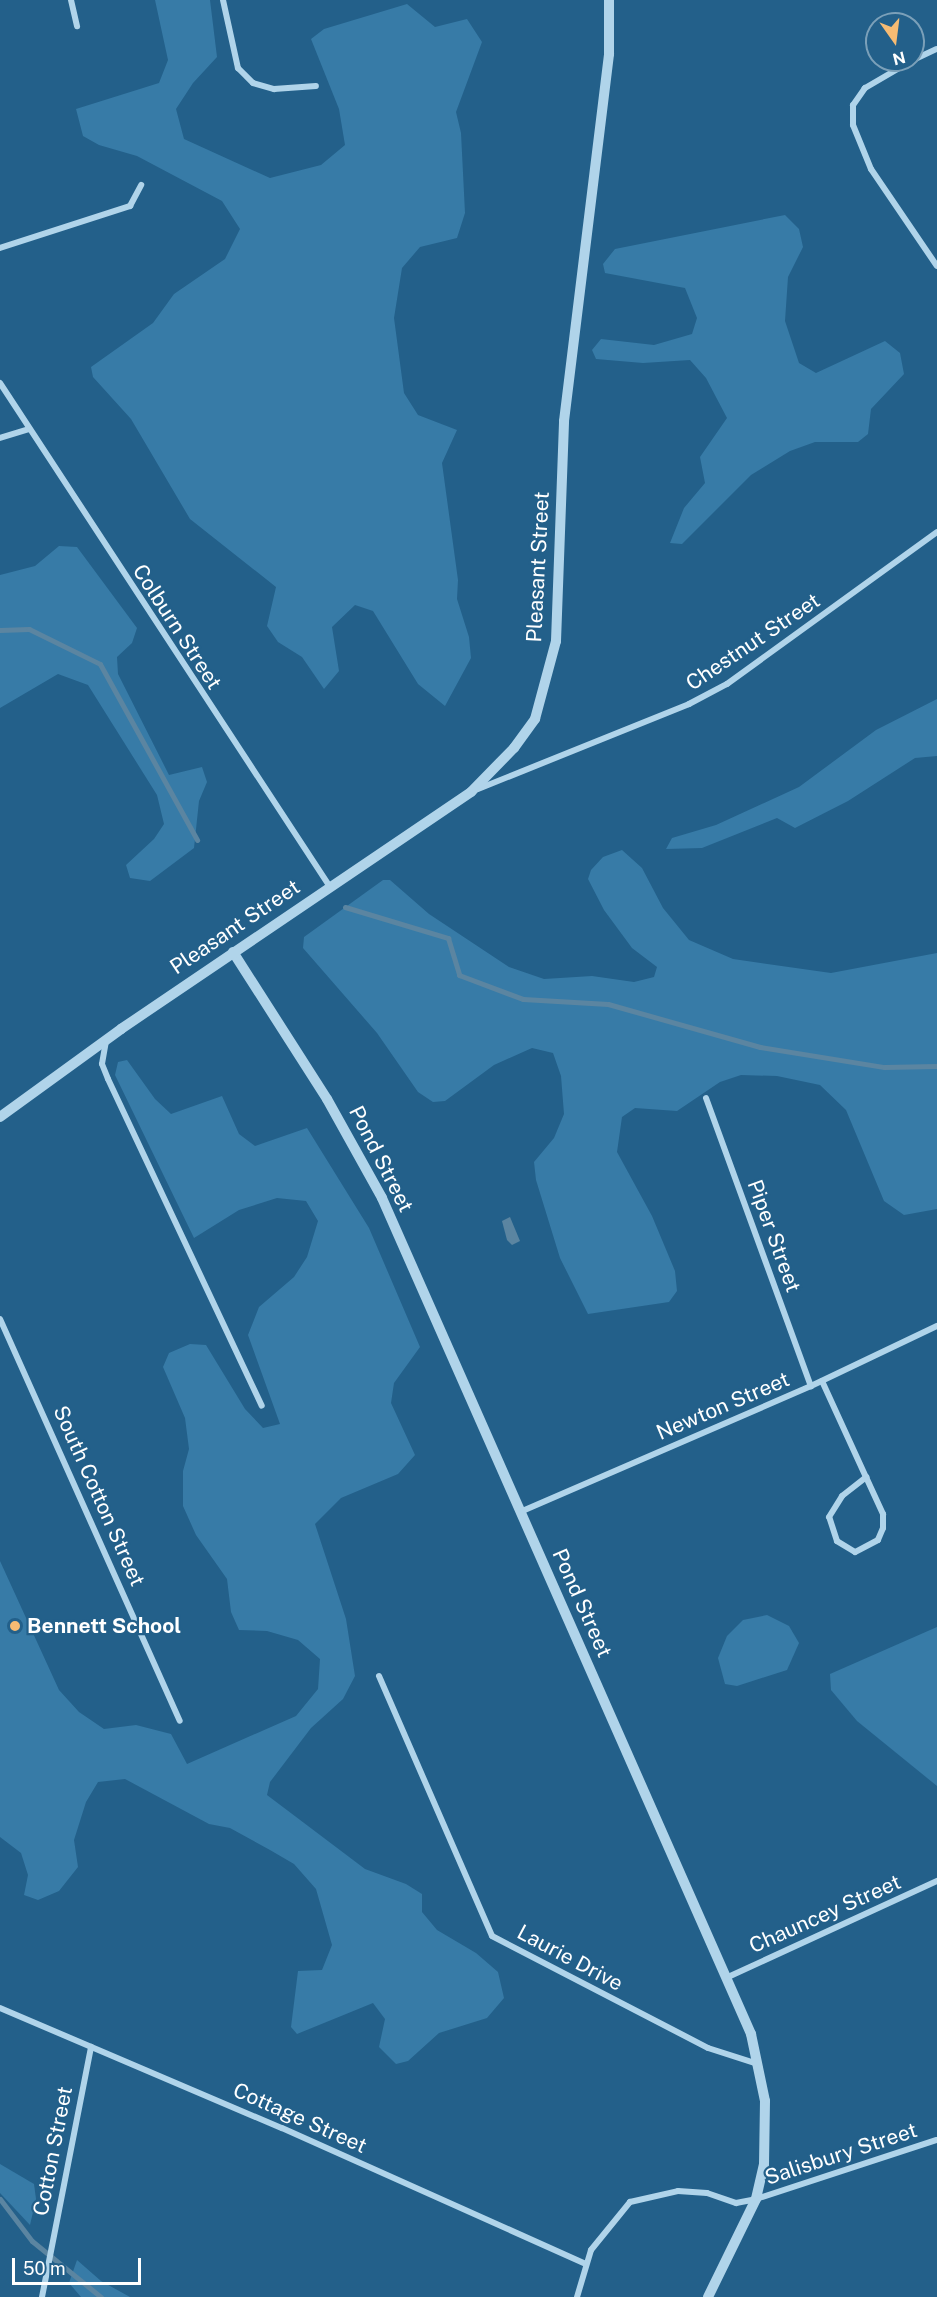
<!DOCTYPE html>
<html>
<head>
<meta charset="utf-8">
<style>
	body { margin:0 }
	#map { position:relative; width:937px; height:2297px; overflow:hidden; background:#23608a; font-family:"Public Sans",sans-serif }
	div>[style] { position:absolute }
	[style*='--x'] { left:calc(var(--x)*1px); top:calc(var(--y)*1px); width:calc(var(--w)*1px); rotate:calc(var(--a)*1deg) }
	.green>* { inset:0; background:#377ba7 }
	.water>* { inset:0; background:#5b85a1 }
	.stream>* { height:5px; margin:-2.5px; padding:0 2.5px; transform-origin:2.5px; border-radius:2.5px; background:#5b85a1 }
	.minor>* { height:6px; margin:-3px; padding:0 3px; transform-origin:3px; border-radius:3px; background:#b0d4ea }
	.tertiary>* { height:10px; margin:-5px; padding:0 5px; transform-origin:5px; border-radius:5px; background:#b0d4ea }
	.dots>* { width:16px; height:16px; translate:-50% -50%; box-sizing:border-box; border:3px solid #23608a; border-radius:50% }
	span { translate:-50% -50%; white-space:nowrap; text-align:center; line-height:1.15; -webkit-text-stroke:4.5px #23608a; paint-order:stroke }
	.street-label { font-size:21px; color:#fff }
	.poi-label { font-size:21px; color:#fff; font-weight:700 }
	.left { translate:0 -50%; text-align:left }
	.north { position:absolute; left:865px; top:12px; width:60px; height:60px; box-sizing:border-box; background:#23608a; border:2px solid #7ba0b9; border-radius:50%; rotate:166deg; font-size:16px; font-weight:700; line-height:24px; text-align:center; color:#fff }
	.north::after { content:''; display:block; margin:auto; width:21px; height:27px; background:#f6bb73; clip-path:polygon(50% 0,100% 100%,50% 72%,0 100%) }
	.scale { position:absolute; left:12px; top:2258px; width:129px; height:27px; box-sizing:border-box; border:3px solid #fff; border-top:0; padding-left:8px; font-size:18px; line-height:21px; white-space:nowrap; color:#fff; -webkit-text-stroke:4px #23608a; paint-order:stroke }
</style>
</head>
<body>
<div id="map">
	<div class="green">
		<i style="clip-path:polygon(155px 0,210px 0,217px 57px,193px 83px,176px 109px,184px 139px,270px 178px,321px 165px,345px 145px,339px 109px,311px 39px,324px 29px,407px 4px,435px 27px,467px 19px,482px 42px,456px 112px,461px 133px,465px 213px,457px 238px,420px 247px,402px 268px,394px 318px,404px 393px,418px 415px,457px 430px,442px 463px,458px 580px,457px 599px,469px 637px,471px 658px,445px 706px,418px 684px,373px 611px,355px 605px,332px 627px,339px 671px,324px 689px,302px 657px,278px 642px,267px 626px,276px 587px,190px 519px,131px 419px,93px 377px,91px 367px,153px 323px,174px 294px,225px 259px,240px 229px,222px 201px,137px 156px,99px 145px,83px 136px,76px 109px,159px 83px,168px 60px)"></i>
		<i style="clip-path:polygon(785px 215px,799px 229px,803px 247px,788px 277px,785px 321px,799px 363px,816px 373px,885px 341px,900px 353px,904px 374px,871px 409px,868px 434px,858px 442px,815px 442px,790px 451px,751px 475px,682px 544px,670px 543px,684px 508px,705px 483px,700px 457px,727px 418px,706px 378px,690px 360px,643px 363px,596px 359px,592px 350px,601px 339px,654px 345px,692px 334px,697px 318px,685px 288px,605px 273px,603px 264px,615px 249px)"></i>
		<i style="clip-path:polygon(59px 546px,77px 547px,137px 628px,132px 643px,117px 657px,118px 674px,169px 775px,202px 767px,207px 782px,199px 801px,194px 848px,150px 881px,130px 878px,126px 865px,154px 839px,164px 824px,157px 795px,88px 685px,58px 674px,0 708px,0 575px,35px 566px)"></i>
		<i style="clip-path:polygon(937px 699px,937px 756px,915px 758px,848px 801px,795px 828px,777px 818px,702px 848px,666px 849px,672px 838px,716px 825px,799px 787px,876px 730px)"></i>
		<i style="clip-path:polygon(622px 850px,642px 868px,663px 908px,689px 940px,733px 959px,831px 973px,937px 953px,937px 1209px,904px 1215px,884px 1201px,846px 1110px,820px 1085px,777px 1076px,741px 1075px,720px 1082px,677px 1111px,635px 1108px,622px 1117px,617px 1152px,652px 1216px,675px 1271px,677px 1291px,669px 1302px,588px 1314px,560px 1258px,536px 1180px,534px 1162px,554px 1138px,564px 1114px,561px 1076px,553px 1053px,532px 1048px,494px 1065px,445px 1101px,433px 1102px,418px 1092px,377px 1033px,303px 948px,304px 937px,383px 880px,390px 880px,429px 914px,509px 967px,544px 979px,592px 976px,634px 982px,654px 977px,657px 967px,632px 948px,604px 910px,588px 879px,591px 870px,603px 857px)"></i>
		<i style="clip-path:polygon(127px 1060px,155px 1099px,171px 1114px,222px 1096px,239px 1134px,255px 1146px,307px 1128px,369px 1228px,420px 1347px,394px 1383px,391px 1403px,415px 1455px,398px 1474px,341px 1498px,315px 1524px,346px 1619px,355px 1676px,343px 1699px,311px 1728px,270px 1782px,267px 1795px,365px 1869px,406px 1884px,422px 1894px,422px 1912px,437px 1930px,476px 1953px,498px 1972px,504px 1998px,487px 2018px,439px 2033px,408px 2061px,396px 2064px,379px 2047px,385px 2019px,373px 2003px,297px 2034px,291px 2027px,298px 1971px,322px 1970px,332px 1945px,316px 1889px,294px 1864px,270px 1850px,230px 1828px,209px 1824px,125px 1779px,98px 1782px,86px 1802px,74px 1840px,78px 1867px,59px 1891px,38px 1900px,24px 1895px,28px 1875px,21px 1853px,0 1837px,0 1561px,59px 1690px,79px 1712px,104px 1729px,136px 1725px,171px 1734px,187px 1764px,296px 1716px,318px 1689px,320px 1659px,298px 1640px,267px 1631px,239px 1630px,231px 1612px,227px 1579px,196px 1535px,183px 1506px,183px 1471px,189px 1449px,185px 1418px,163px 1367px,169px 1353px,190px 1344px,206px 1345px,245px 1409px,263px 1428px,280px 1424px,248px 1335px,259px 1307px,294px 1277px,307px 1257px,318px 1221px,306px 1201px,277px 1198px,239px 1210px,194px 1238px,115px 1075px,118px 1062px)"></i>
		<i style="clip-path:polygon(767px 1615px,789px 1626px,799px 1643px,787px 1670px,737px 1686px,725px 1684px,718px 1658px,727px 1636px,743px 1620px)"></i>
		<i style="clip-path:polygon(937px 1627px,937px 1786px,857px 1721px,831px 1690px,830px 1674px)"></i>
		<i style="clip-path:polygon(0 2164px,34px 2184px,36px 2199px,30px 2225px,0 2193px)"></i>
		<i style="clip-path:polygon(77px 2260px,101px 2281px,130px 2297px,81px 2297px,69px 2283px)"></i>
	</div>
	<div class="water">
		<i style="clip-path:polygon(510px 1217px,520px 1241px,512px 1245px,507px 1240px,502px 1221px)"></i>
	</div>
	<div class="stream">
		<i style="--x:0;--y:630;--w:29;--a:-2"></i>
		<i style="--x:29;--y:629;--w:79;--a:26.2"></i>
		<i style="--x:100;--y:664;--w:201;--a:61.1"></i>
		<i style="--x:345;--y:907;--w:108;--a:16.8"></i>
		<i style="--x:448;--y:938;--w:39;--a:73"></i>
		<i style="--x:459;--y:975;--w:68;--a:20.6"></i>
		<i style="--x:523;--y:999;--w:85;--a:3.4"></i>
		<i style="--x:608;--y:1004;--w:158;--a:15.8"></i>
		<i style="--x:760;--y:1047;--w:126;--a:9.2"></i>
		<i style="--x:884;--y:1067;--w:53;--a:-1.1"></i>
		<i style="--x:0;--y:2199;--w:53;--a:52.7"></i>
		<i style="--x:32;--y:2241;--w:89;--a:39.1"></i>
	</div>
	<div class="minor">
		<i style="--x:71;--y:0;--w:27;--a:77"></i>
		<i style="--x:223;--y:0;--w:70;--a:77.6"></i>
		<i style="--x:238;--y:68;--w:21;--a:45"></i>
		<i style="--x:253;--y:83;--w:22;--a:16"></i>
		<i style="--x:274;--y:89;--w:42;--a:-4.1"></i>
		<i style="--x:913;--y:60;--w:56;--a:149.7"></i>
		<i style="--x:865;--y:88;--w:21;--a:125"></i>
		<i style="--x:853;--y:105;--w:20;--a:90"></i>
		<i style="--x:853;--y:125;--w:48;--a:67.8"></i>
		<i style="--x:871;--y:169;--w:117;--a:55.8"></i>
		<i style="--x:913;--y:60;--w:26;--a:-25"></i>
		<i style="--x:0;--y:248;--w:137;--a:-17.9"></i>
		<i style="--x:130;--y:206;--w:24;--a:-62"></i>
		<i style="--x:0;--y:383;--w:602;--a:56.78"></i>
		<i style="--x:0;--y:438;--w:30;--a:-17"></i>
		<i style="--x:478;--y:789;--w:227;--a:-21.9"></i>
		<i style="--x:689;--y:704;--w:43;--a:-27.8"></i>
		<i style="--x:727;--y:684;--w:259;--a:-35.9"></i>
		<i style="--x:106;--y:1041;--w:23;--a:100"></i>
		<i style="--x:102;--y:1064;--w:16;--a:68"></i>
		<i style="--x:108;--y:1079;--w:361;--a:64.8"></i>
		<i style="--x:706;--y:1098;--w:307;--a:70"></i>
		<i style="--x:0;--y:1319;--w:440;--a:65.9"></i>
		<i style="--x:822;--y:1381;--w:106;--a:65.4"></i>
		<i style="--x:866;--y:1477;--w:41;--a:65.3"></i>
		<i style="--x:883;--y:1514;--w:14;--a:90"></i>
		<i style="--x:883;--y:1528;--w:13;--a:113"></i>
		<i style="--x:878;--y:1540;--w:26;--a:152"></i>
		<i style="--x:855;--y:1552;--w:21;--a:-149"></i>
		<i style="--x:837;--y:1541;--w:25;--a:-108"></i>
		<i style="--x:829;--y:1517;--w:25;--a:-58"></i>
		<i style="--x:842;--y:1496;--w:31;--a:-38"></i>
		<i style="--x:520;--y:1512;--w:317;--a:-23.4"></i>
		<i style="--x:811;--y:1386;--w:140;--a:-25.5"></i>
		<i style="--x:379;--y:1676;--w:283;--a:66.5"></i>
		<i style="--x:492;--y:1936;--w:243;--a:27.4"></i>
		<i style="--x:708;--y:2048;--w:52;--a:17.7"></i>
		<i style="--x:728;--y:1977;--w:230;--a:-24.7"></i>
		<i style="--x:0;--y:2008;--w:306;--a:23.1"></i>
		<i style="--x:282;--y:2128;--w:331;--a:24.1"></i>
		<i style="--x:42;--y:2297;--w:255;--a:-78.9"></i>
		<i style="--x:577;--y:2297;--w:49;--a:-73.4"></i>
		<i style="--x:591;--y:2250;--w:62;--a:-50.9"></i>
		<i style="--x:630;--y:2202;--w:49;--a:-12.9"></i>
		<i style="--x:678;--y:2191;--w:29;--a:4"></i>
		<i style="--x:707;--y:2193;--w:31;--a:19"></i>
		<i style="--x:736;--y:2203;--w:20;--a:-11"></i>
		<i style="--x:756;--y:2199;--w:190;--a:-18.1"></i>
	</div>
	<div class="tertiary">
		<i style="--x:233;--y:952;--w:174;--a:57.4"></i>
		<i style="--x:327;--y:1099;--w:113;--a:60.9"></i>
		<i style="--x:382;--y:1198;--w:914;--a:66.18"></i>
		<i style="--x:751;--y:2034;--w:68;--a:78.2"></i>
		<i style="--x:765;--y:2101;--w:63;--a:90.9"></i>
		<i style="--x:764;--y:2164;--w:36;--a:103"></i>
		<i style="--x:756;--y:2199;--w:109;--a:116.1"></i>
		<i style="--x:0;--y:1117;--w:150;--a:-36"></i>
		<i style="--x:121;--y:1029;--w:423;--a:-34.1"></i>
		<i style="--x:471;--y:792;--w:62;--a:-45.7"></i>
		<i style="--x:514;--y:748;--w:36;--a:-54"></i>
		<i style="--x:535;--y:719;--w:81;--a:-74.9"></i>
		<i style="--x:556;--y:641;--w:220;--a:-87.9"></i>
		<i style="--x:564;--y:421;--w:370;--a:-83"></i>
		<i style="--x:609;--y:54;--w:54;--a:-90"></i>
	</div>
	<div class="dots">
		<i style="left:15px;top:1626px;background:#f6bb73"></i>
	</div>
	<div class="street-label">
		<span style="left:538px;top:567px;rotate:-87deg">Pleasant Street</span>
		<span style="left:177px;top:627px;rotate:57deg">Colburn Street</span>
		<span style="left:753px;top:642px;rotate:-34deg">Chestnut Street</span>
		<span style="left:235px;top:927px;rotate:-34deg">Pleasant Street</span>
		<span style="left:381px;top:1159px;rotate:63deg">Pond Street</span>
		<span style="left:774px;top:1236px;rotate:70deg">Piper Street</span>
		<span style="left:723px;top:1406px;rotate:-23deg">Newton Street</span>
		<span style="left:99px;top:1496px;rotate:66deg">South Cotton Street</span>
		<span style="left:582px;top:1603px;rotate:66deg">Pond Street</span>
		<span style="left:825px;top:1914px;rotate:-24deg">Chauncey Street</span>
		<span style="left:570px;top:1958px;rotate:28deg">Laurie Drive</span>
		<span style="left:300px;top:2118px;rotate:24deg">Cottage Street</span>
		<span style="left:53px;top:2151px;rotate:-79deg">Cotton Street</span>
		<span style="left:841px;top:2154px;rotate:-18deg">Salisbury Street</span>
	</div>
	<div class="poi-label">
		<span class="left" style="left:27px;top:1626px">Bennett School</span>
	</div>
	<div class="north">N</div>
	<div class="scale">50 m</div>
</div>
</body>
</html>
